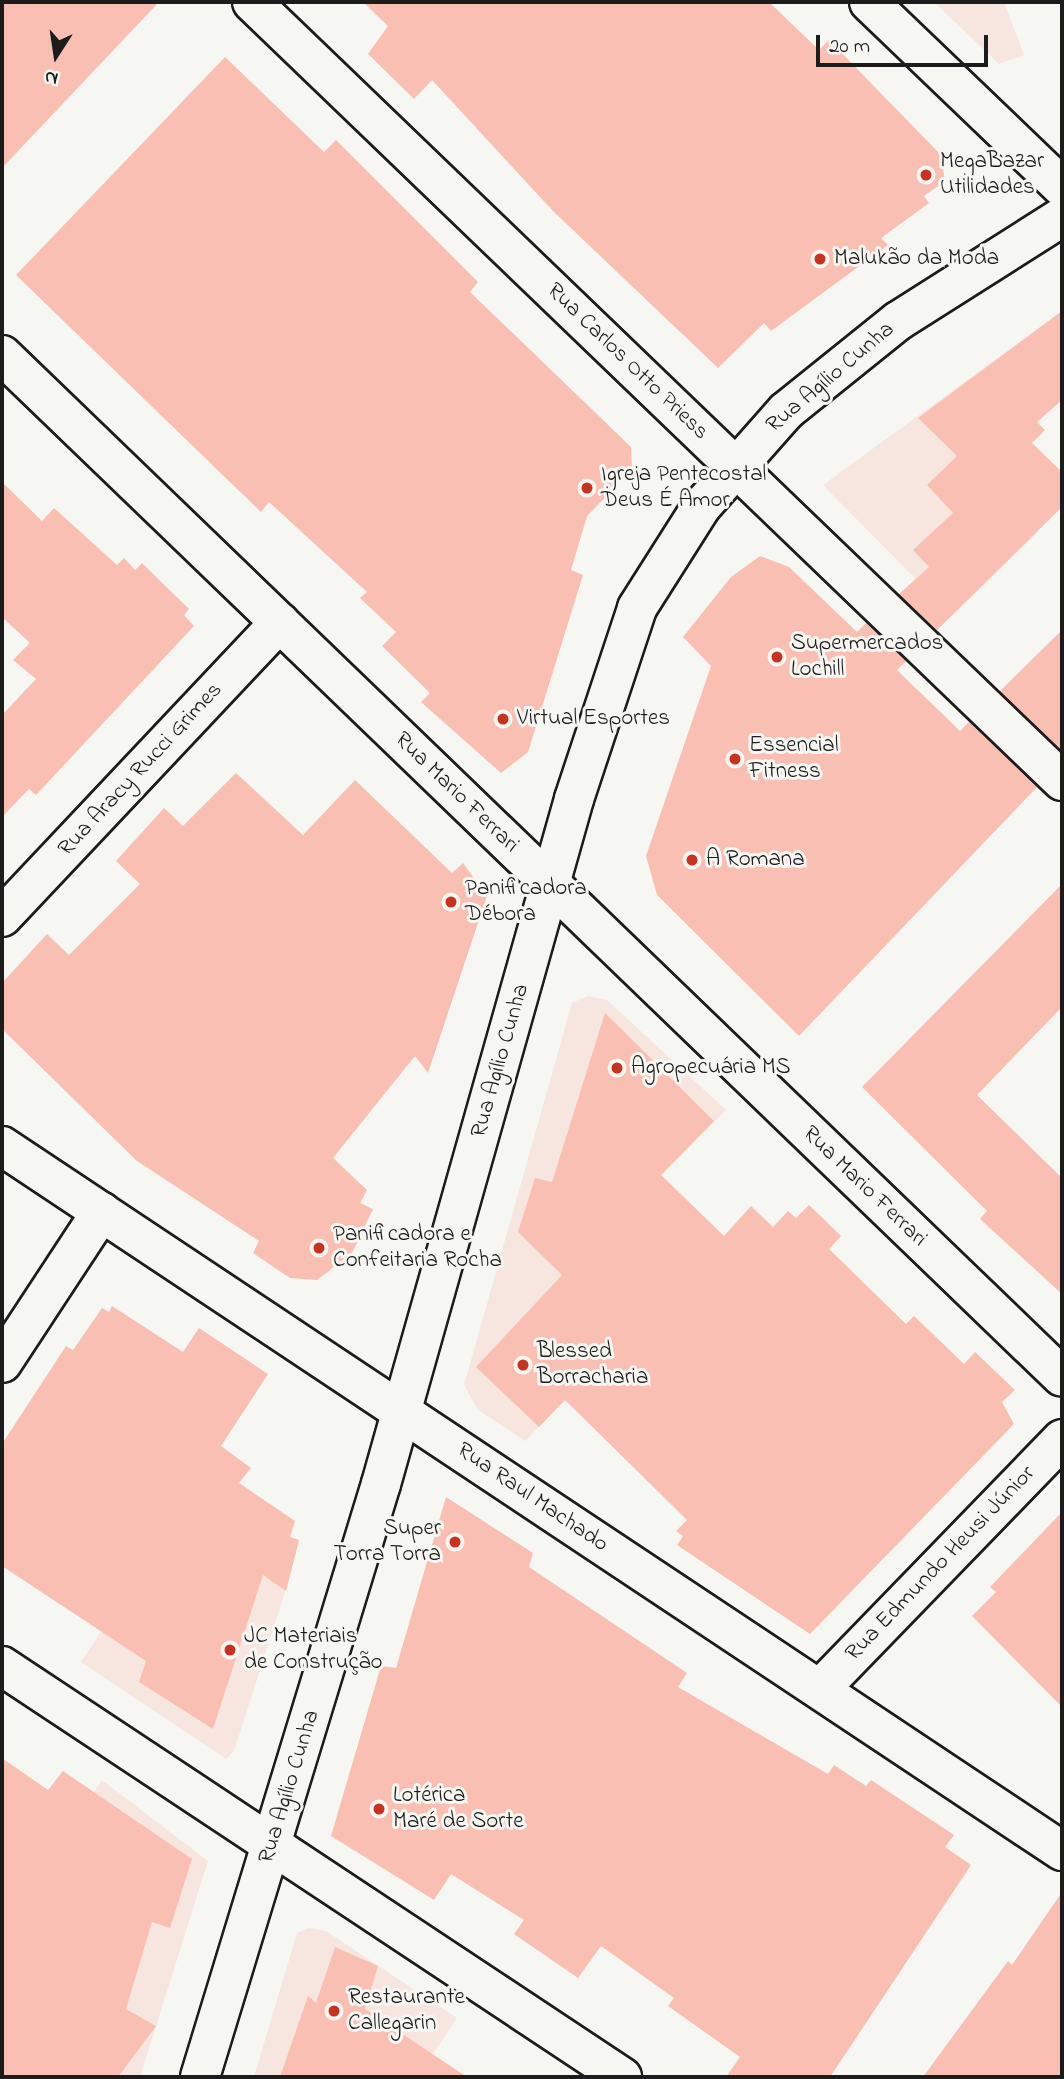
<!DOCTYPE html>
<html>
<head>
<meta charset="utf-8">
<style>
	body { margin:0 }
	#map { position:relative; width:1064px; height:2079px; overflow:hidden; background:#f6f6f2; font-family:"Indie Flower",sans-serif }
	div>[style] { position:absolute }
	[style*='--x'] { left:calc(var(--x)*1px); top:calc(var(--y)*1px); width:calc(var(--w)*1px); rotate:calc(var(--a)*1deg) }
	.built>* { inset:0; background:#f7e6df }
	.building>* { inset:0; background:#f9bfb3 }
	.roads { filter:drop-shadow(2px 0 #1c1c1c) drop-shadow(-2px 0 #1c1c1c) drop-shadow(0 2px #1c1c1c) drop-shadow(0 -2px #1c1c1c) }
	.minor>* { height:38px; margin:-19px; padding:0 19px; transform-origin:19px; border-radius:19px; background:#f6f6f2 }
	.secondary>* { height:38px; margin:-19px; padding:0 19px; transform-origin:19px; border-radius:19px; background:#f6f6f2 }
	.dots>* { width:19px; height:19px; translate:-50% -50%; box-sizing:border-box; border:4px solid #f6f6f2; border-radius:50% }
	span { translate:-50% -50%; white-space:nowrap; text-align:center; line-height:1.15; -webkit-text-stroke:6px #f6f6f2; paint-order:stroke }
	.poi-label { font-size:23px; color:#1c1c1c }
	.left { translate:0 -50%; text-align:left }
	.right { translate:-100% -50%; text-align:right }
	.street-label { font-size:23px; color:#1c1c1c }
	.frame { position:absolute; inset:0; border:4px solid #1c1c1c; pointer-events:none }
	.north { position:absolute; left:21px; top:21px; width:70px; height:70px; -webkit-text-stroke:5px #f6f6f2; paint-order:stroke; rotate:192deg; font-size:19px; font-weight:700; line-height:28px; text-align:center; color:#1c1c1c }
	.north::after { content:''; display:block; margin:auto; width:24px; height:32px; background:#1c1c1c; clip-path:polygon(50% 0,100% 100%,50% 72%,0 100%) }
	.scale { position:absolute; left:816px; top:35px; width:172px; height:32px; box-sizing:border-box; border:4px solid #1c1c1c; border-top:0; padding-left:9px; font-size:21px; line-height:24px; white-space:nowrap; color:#1c1c1c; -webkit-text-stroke:5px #f6f6f2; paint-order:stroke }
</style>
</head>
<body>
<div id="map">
	<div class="built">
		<i style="clip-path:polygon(934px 2px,1004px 2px,1024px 55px,999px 64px)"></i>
		<i style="clip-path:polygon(1062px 311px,1062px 400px,976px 474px,1037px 533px,952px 616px,823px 485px)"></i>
		<i style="clip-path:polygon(588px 996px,607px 1000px,726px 1110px,606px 1231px,668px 1292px,525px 1441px,478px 1410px,464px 1385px,572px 1003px)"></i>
		<i style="clip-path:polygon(176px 1517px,286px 1589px,234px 1751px,226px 1759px,81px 1662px)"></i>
		<i style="clip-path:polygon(102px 1780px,208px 1861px,140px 2077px,7px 2077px,78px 1969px,8px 1922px)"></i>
		<i style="clip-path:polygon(309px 1928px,326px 1931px,457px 2018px,417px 2077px,254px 2077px,297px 1933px)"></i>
	</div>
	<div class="building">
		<i style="clip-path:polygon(2px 2px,159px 2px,2px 168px)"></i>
		<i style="clip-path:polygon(363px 2px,769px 2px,819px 50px,829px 40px,941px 155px,945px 181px,924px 196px,929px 203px,881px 238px,888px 245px,771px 331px,764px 323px,718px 368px,553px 211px,432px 80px,414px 99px,368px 54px,388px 26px)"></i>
		<i style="clip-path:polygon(225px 57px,324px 152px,336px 140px,478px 282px,470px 292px,631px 447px,632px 470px,587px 516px,571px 570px,583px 575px,528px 752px,501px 773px,421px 702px,430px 693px,382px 646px,396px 632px,360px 598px,367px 592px,269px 502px,261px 512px,16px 275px)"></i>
		<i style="clip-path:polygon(1062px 311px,1062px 400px,1037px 422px,1045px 430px,1032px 443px,1062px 472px,1062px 507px,937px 630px,899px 594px,929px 567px,913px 550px,953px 513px,927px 485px,957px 456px,918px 418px)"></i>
		<i style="clip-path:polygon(2px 482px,42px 521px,54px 508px,117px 565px,124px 558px,135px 570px,142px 563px,189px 609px,184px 615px,194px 626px,36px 795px,29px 789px,2px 817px,2px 715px,36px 679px,13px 660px,30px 643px,2px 617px)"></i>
		<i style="clip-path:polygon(760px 556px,789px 567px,857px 632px,866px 623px,906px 661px,897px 670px,960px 731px,969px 722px,1037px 787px,799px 1036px,657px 895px,646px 856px,711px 666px,683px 637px,731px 577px)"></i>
		<i style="clip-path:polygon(1062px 630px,1062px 751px,1000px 691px)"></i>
		<i style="clip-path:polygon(236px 773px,303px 835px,355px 780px,452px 873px,463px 863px,487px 896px,428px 1073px,415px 1056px,333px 1158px,367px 1190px,360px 1203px,373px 1209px,352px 1253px,317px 1280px,290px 1278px,253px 1253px,259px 1241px,137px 1161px,2px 1029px,2px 983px,47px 934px,69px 955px,140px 884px,116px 861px,164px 808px,183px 826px)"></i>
		<i style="clip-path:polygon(1062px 884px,1062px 1007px,977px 1095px,1062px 1178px,1062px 1294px,980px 1219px,987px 1211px,862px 1087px)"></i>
		<i style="clip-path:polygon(605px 1013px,714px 1121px,661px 1175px,724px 1236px,751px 1206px,773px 1227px,788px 1211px,796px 1218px,809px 1205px,841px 1236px,829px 1249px,906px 1324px,914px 1316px,964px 1364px,975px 1352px,1015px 1390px,1002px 1402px,1014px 1424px,810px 1634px,677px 1545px,683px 1536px,676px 1531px,687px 1520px,565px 1400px,539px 1427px,476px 1367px,562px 1275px,518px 1232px,535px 1178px,552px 1182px)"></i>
		<i style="clip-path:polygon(112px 1306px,183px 1352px,199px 1328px,268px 1374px,221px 1446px,251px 1468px,239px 1483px,295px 1521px,290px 1537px,299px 1540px,286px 1591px,263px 1575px,213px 1729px,139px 1682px,146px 1661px,2px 1566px,2px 1444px,66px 1346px,73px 1350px,102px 1308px,109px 1312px)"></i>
		<i style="clip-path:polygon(446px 1497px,533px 1553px,529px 1567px,687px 1673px,678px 1687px,828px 1774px,834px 1765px,866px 1786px,871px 1780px,954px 1835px,945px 1847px,971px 1865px,830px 2077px,726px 2077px,740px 2057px,668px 2006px,674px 1998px,601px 1946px,578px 1978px,514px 1934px,524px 1920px,451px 1874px,434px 1900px,331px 1836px,381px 1666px,396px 1668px)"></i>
		<i style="clip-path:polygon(1062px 1512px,1062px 1707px,972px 1616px,996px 1592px,990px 1587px)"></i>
		<i style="clip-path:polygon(2px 1758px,48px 1790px,63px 1771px,192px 1859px,170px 1928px,152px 1922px,126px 2009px,156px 2026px,118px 2077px,2px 2077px)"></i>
		<i style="clip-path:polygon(1062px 1892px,1062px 2077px,923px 2077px,1008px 1961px,1012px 1965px)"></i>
		<i style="clip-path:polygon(335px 1947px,378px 1966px,365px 2009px,467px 2077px,280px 2077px,308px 1996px,316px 2003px)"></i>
	</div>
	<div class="roads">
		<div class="minor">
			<i style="--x:252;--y:2;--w:1124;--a:43.88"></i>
			<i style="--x:869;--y:2;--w:267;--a:43.8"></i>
			<i style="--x:2;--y:355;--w:1472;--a:43.95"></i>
			<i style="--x:2;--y:917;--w:405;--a:-46.7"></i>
			<i style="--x:2;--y:1146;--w:1273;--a:33.63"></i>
			<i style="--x:2;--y:1363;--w:181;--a:-56.7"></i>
			<i style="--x:2;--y:1666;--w:744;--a:33.54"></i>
			<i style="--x:820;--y:1689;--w:348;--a:-45.9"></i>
		</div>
		<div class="secondary">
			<i style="--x:200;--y:2077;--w:620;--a:-73.03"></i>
			<i style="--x:381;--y:1484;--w:712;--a:-74.26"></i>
			<i style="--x:574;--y:799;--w:201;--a:-71.7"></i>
			<i style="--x:637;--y:608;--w:120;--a:-57.6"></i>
			<i style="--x:701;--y:507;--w:128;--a:-48.5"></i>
			<i style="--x:786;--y:411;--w:144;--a:-38.8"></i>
			<i style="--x:898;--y:321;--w:194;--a:-32.4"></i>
		</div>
	</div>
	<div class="dots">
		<i style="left:926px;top:175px;background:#c8321e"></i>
		<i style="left:820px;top:259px;background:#c8321e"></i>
		<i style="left:587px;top:488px;background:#c8321e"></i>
		<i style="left:777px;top:657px;background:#c8321e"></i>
		<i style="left:503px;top:719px;background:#c8321e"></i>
		<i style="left:735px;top:759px;background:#c8321e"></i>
		<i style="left:692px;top:860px;background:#c8321e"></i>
		<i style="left:451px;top:902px;background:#c8321e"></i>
		<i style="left:617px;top:1068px;background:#c8321e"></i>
		<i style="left:319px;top:1248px;background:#c8321e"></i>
		<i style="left:523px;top:1365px;background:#c8321e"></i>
		<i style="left:455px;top:1542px;background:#c8321e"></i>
		<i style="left:230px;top:1650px;background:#c8321e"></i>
		<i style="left:379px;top:1809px;background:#c8321e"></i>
		<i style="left:334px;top:2011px;background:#c8321e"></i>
	</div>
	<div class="poi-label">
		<span class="left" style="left:940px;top:175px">MegaBazar<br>Utilidades</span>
		<span class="left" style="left:834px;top:259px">Malukão da Moda</span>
		<span class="left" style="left:601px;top:488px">Igreja Pentecostal<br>Deus É Amor</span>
		<span class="left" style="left:791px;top:657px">Supermercados<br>Lochill</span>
		<span class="left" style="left:517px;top:719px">Virtual Esportes</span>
		<span class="left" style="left:749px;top:759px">Essencial<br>Fitness</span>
		<span class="left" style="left:706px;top:860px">A Romana</span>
		<span class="left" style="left:465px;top:902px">Panificadora<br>Débora</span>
		<span class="left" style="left:631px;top:1068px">Agropecuária MS</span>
		<span class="left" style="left:333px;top:1248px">Panificadora e<br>Confeitaria Rocha</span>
		<span class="left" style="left:537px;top:1365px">Blessed<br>Borracharia</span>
		<span class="right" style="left:441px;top:1542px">Super<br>Torra Torra</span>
		<span class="left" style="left:244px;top:1650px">JC Materiais<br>de Construção</span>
		<span class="left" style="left:393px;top:1809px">Lotérica<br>Maré de Sorte</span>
		<span class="left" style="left:348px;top:2011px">Restaurante<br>Callegarin</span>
	</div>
	<div class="street-label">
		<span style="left:627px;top:362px;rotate:44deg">Rua Carlos Otto Priess</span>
		<span style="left:831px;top:378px;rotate:-40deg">Rua Agílio Cunha</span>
		<span style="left:141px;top:770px;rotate:-47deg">Rua Aracy Rucci Grimes</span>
		<span style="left:456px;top:793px;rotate:44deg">Rua Mario Ferrari</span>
		<span style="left:501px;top:1061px;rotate:-74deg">Rua Agílio Cunha</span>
		<span style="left:864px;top:1187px;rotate:44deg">Rua Mario Ferrari</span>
		<span style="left:532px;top:1498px;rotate:34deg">Rua Raul Machado</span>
		<span style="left:941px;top:1564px;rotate:-46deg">Rua Edmundo Heusi Júnior</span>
		<span style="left:290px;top:1787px;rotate:-73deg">Rua Agílio Cunha</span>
	</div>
	<div class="frame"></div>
	<div class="north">N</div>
	<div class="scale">20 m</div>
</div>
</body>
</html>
